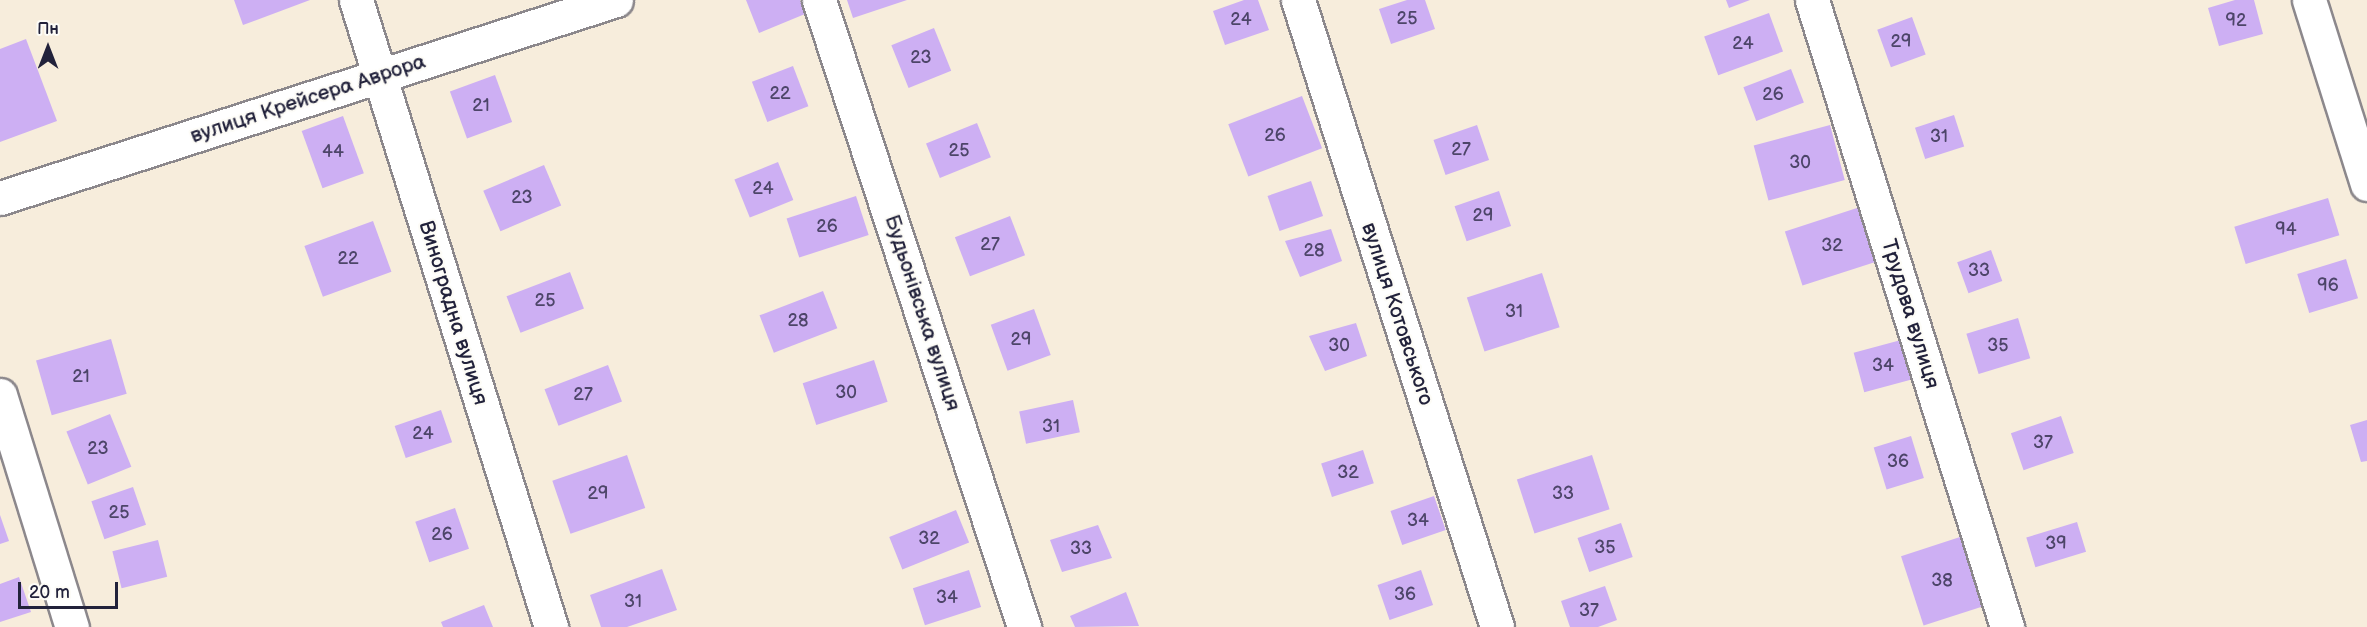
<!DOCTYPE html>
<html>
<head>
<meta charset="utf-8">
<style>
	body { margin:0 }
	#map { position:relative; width:2367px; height:627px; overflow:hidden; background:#f7eddc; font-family:"Balsamiq Sans",sans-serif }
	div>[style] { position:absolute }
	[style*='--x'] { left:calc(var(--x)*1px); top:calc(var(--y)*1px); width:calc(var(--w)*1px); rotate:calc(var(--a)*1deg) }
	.building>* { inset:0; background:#cdaff3; transform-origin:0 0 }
	.roads { filter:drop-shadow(2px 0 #8c888c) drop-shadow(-2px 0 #8c888c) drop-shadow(0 2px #8c888c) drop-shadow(0 -2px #8c888c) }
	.minor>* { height:33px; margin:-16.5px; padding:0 16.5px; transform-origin:16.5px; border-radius:16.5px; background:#fff }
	span { translate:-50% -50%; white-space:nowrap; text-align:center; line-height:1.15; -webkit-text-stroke:4.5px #fdfcf7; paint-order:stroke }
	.number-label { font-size:18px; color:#4d4569 }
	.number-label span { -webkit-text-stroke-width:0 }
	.street-label { font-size:21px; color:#22223b }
	.north { position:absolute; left:18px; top:18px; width:60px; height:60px; -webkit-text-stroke:4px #fdfcf7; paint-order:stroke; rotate:0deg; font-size:16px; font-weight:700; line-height:24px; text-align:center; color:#22223b }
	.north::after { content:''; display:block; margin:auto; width:21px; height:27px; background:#22223b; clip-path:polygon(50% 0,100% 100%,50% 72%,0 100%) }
	.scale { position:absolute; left:18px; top:582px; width:100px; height:27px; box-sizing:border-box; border:3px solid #22223b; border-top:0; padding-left:8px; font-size:18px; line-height:21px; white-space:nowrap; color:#22223b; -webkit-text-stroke:4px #fdfcf7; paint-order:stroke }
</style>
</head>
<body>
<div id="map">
	<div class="building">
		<i style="clip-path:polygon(234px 0,310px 0,243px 25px)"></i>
		<i style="clip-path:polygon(746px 0,800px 0,805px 14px,759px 33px)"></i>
		<i style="clip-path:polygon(847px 0,907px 0,853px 18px)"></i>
		<i style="clip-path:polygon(1244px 0,1258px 0,1269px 30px,1225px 45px,1213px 11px)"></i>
		<i style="clip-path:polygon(1407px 0,1425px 0,1435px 29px,1391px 44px,1379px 9px)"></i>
		<i style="clip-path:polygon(1726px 0,1750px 0,1729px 8px)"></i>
		<i style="clip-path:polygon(2235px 0,2254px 0,2263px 34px,2219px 46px,2208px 8px)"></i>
		<i style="left:1769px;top:13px;width:41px;height:69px;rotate:70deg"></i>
		<i style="left:1912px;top:17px;width:40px;height:37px;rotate:70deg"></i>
		<i style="left:934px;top:28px;width:46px;height:46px;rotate:68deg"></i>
		<i style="clip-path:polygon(26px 39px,57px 121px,0 142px,0 49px)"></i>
		<i style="left:793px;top:66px;width:43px;height:44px;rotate:69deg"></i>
		<i style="left:1791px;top:69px;width:36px;height:51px;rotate:69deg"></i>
		<i style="left:495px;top:75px;width:50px;height:48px;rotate:70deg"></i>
		<i style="left:1302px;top:96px;width:56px;height:79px;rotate:69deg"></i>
		<i style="left:1954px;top:115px;width:33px;height:41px;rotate:72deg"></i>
		<i style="left:343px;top:116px;width:61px;height:44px;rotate:70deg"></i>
		<i style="left:977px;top:123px;width:37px;height:55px;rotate:68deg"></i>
		<i style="left:1477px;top:125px;width:37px;height:46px;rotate:71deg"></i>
		<i style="left:1830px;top:125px;width:57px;height:79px;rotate:75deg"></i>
		<i style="left:778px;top:162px;width:41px;height:47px;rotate:68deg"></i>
		<i style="left:544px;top:165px;width:44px;height:66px;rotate:67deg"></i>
		<i style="left:1311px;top:181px;width:37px;height:46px;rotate:71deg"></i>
		<i style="left:1499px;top:191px;width:37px;height:47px;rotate:71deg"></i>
		<i style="left:856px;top:196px;width:41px;height:73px;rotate:72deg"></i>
		<i style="left:2328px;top:198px;width:39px;height:98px;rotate:73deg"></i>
		<i style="left:1860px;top:207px;width:57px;height:79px;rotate:72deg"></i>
		<i style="left:1010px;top:216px;width:42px;height:59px;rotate:69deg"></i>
		<i style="left:373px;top:221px;width:54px;height:73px;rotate:70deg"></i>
		<i style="clip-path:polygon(1331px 229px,1342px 261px,1300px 277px,1285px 241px)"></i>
		<i style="left:1991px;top:250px;width:33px;height:36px;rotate:70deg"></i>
		<i style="left:2346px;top:259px;width:41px;height:51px;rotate:73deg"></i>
		<i style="left:570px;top:272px;width:39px;height:68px;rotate:69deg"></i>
		<i style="left:1542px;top:273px;width:57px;height:79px;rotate:72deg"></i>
		<i style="left:823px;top:291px;width:40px;height:68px;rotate:69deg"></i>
		<i style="left:1034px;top:309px;width:49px;height:46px;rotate:70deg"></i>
		<i style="left:2018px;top:318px;width:42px;height:54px;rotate:73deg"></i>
		<i style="clip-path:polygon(1356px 323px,1367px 356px,1325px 371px,1309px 336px)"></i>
		<i style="left:111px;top:339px;width:57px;height:78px;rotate:74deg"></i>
		<i style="left:1901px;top:340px;width:41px;height:49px;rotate:75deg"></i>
		<i style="left:874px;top:360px;width:44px;height:75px;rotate:72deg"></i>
		<i style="left:608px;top:365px;width:39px;height:68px;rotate:69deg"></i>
		<i style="left:1073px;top:400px;width:33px;height:55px;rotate:78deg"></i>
		<i style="left:441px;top:410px;width:34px;height:49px;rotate:71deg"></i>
		<i style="left:110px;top:414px;width:57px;height:47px;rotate:68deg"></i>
		<i style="left:2061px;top:416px;width:39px;height:53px;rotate:71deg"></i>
		<i style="clip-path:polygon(2367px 420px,2367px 461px,2361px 462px,2350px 425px)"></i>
		<i style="left:1911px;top:436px;width:44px;height:39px;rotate:73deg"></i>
		<i style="left:1363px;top:450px;width:35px;height:44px;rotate:72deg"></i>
		<i style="left:627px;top:455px;width:56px;height:79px;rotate:71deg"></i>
		<i style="left:1592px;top:455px;width:57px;height:79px;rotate:72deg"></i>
		<i style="left:133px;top:487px;width:40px;height:44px;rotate:71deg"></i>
		<i style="left:1434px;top:496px;width:36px;height:46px;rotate:71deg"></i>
		<i style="left:455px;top:508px;width:43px;height:42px;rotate:71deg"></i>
		<i style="left:956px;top:510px;width:35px;height:72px;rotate:68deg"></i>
		<i style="clip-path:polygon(0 515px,9px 541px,0 544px)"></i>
		<i style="left:2077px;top:522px;width:31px;height:53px;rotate:73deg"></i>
		<i style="left:1621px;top:523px;width:36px;height:46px;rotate:71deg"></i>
		<i style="clip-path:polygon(1098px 525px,1112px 558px,1062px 572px,1050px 540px)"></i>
		<i style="left:1960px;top:537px;width:73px;height:62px;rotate:72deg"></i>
		<i style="left:158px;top:540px;width:38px;height:47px;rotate:76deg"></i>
		<i style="clip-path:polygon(662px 569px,677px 610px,627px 627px,601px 627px,590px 595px)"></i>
		<i style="left:969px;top:570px;width:39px;height:59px;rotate:72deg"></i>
		<i style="left:1421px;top:570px;width:37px;height:46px;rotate:71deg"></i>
		<i style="clip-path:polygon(19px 577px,31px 612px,0 622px,0 584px)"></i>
		<i style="clip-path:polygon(1605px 586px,1617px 620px,1598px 627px,1570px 627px,1561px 601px)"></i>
		<i style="clip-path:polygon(1126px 592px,1139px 626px,1075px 627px,1070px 616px)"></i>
		<i style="clip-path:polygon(484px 605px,493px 627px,443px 627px,441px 622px)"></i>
	</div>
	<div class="roads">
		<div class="minor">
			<i style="--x:356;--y:0;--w:657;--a:72.72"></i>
			<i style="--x:819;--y:0;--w:660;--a:71.89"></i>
			<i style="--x:1298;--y:0;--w:658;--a:72.39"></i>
			<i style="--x:1812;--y:0;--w:657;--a:72.72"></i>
			<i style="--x:2309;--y:0;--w:193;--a:72.5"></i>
			<i style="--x:0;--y:198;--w:647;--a:-17.82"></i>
			<i style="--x:0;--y:395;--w:243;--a:72.8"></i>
		</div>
	</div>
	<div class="number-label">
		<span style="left:1407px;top:19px">25</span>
		<span style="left:1241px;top:20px">24</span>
		<span style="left:2236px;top:21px">92</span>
		<span style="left:1901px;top:42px">29</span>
		<span style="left:1743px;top:44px">24</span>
		<span style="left:921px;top:58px">23</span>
		<span style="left:780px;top:94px">22</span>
		<span style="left:1773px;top:95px">26</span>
		<span style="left:481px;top:106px">21</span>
		<span style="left:1275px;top:136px">26</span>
		<span style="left:1939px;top:137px">31</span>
		<span style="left:1461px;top:150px">27</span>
		<span style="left:959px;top:151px">25</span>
		<span style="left:333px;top:152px">44</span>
		<span style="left:1800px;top:163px">30</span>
		<span style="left:763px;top:189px">24</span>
		<span style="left:522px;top:198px">23</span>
		<span style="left:1483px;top:216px">29</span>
		<span style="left:827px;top:227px">26</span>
		<span style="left:2286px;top:230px">94</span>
		<span style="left:990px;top:245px">27</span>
		<span style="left:1832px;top:246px">32</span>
		<span style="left:1314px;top:251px">28</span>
		<span style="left:348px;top:259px">22</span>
		<span style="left:1979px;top:271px">33</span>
		<span style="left:2328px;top:286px">96</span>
		<span style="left:545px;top:301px">25</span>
		<span style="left:1514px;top:312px">31</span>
		<span style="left:798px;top:321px">28</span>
		<span style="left:1021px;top:340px">29</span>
		<span style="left:1339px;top:346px">30</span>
		<span style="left:1998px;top:346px">35</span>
		<span style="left:1883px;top:366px">34</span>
		<span style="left:81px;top:377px">21</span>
		<span style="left:846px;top:393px">30</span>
		<span style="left:583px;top:395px">27</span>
		<span style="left:1051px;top:427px">31</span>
		<span style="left:423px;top:434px">24</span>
		<span style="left:2043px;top:443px">37</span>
		<span style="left:98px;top:449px">23</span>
		<span style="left:1898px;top:462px">36</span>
		<span style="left:1348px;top:473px">32</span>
		<span style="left:598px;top:494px">29</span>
		<span style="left:1563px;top:494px">33</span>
		<span style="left:119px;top:513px">25</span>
		<span style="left:1418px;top:521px">34</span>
		<span style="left:442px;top:535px">26</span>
		<span style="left:929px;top:539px">32</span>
		<span style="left:2056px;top:544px">39</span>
		<span style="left:1605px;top:548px">35</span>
		<span style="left:1081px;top:549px">33</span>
		<span style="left:1942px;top:581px">38</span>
		<span style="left:1405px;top:595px">36</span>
		<span style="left:947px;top:598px">34</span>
		<span style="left:633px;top:602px">31</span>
		<span style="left:1589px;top:611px">37</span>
	</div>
	<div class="street-label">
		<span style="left:308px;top:99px;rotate:-18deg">вулиця Крейсера Аврора</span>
		<span style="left:453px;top:313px;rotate:73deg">Виноградна вулиця</span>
		<span style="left:922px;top:313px;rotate:72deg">Будьонівська вулиця</span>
		<span style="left:1397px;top:314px;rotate:72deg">вулиця Котовського</span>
		<span style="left:1910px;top:314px;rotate:73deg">Трудова вулиця</span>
	</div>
	<div class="north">Пн</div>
	<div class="scale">20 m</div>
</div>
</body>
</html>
